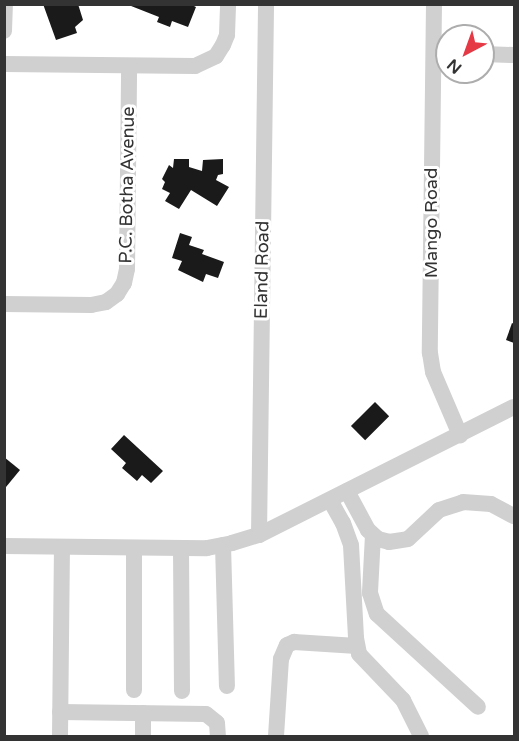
<!DOCTYPE html>
<html>
<head>
<meta charset="utf-8">
<style>
	body { margin:0 }
	#map { position:relative; width:519px; height:741px; overflow:hidden; background:#fff; font-family:"Varela Round",sans-serif }
	div>[style] { position:absolute }
	[style*='--x'] { left:calc(var(--x)*1px); top:calc(var(--y)*1px); width:calc(var(--w)*1px); rotate:calc(var(--a)*1deg) }
	.building>* { inset:0; background:#1a1a1a; transform-origin:0 0 }
	.minor>* { height:16px; margin:-8px; padding:0 8px; transform-origin:8px; border-radius:8px; background:#d0d0d0 }
	span { translate:-50% -50%; white-space:nowrap; text-align:center; line-height:1.15; -webkit-text-stroke:6px #fff; paint-order:stroke }
	.street-label { font-size:18px; color:#333 }
	.frame { position:absolute; inset:0; border:6px solid #333; pointer-events:none }
	.north { position:absolute; left:435px; top:24px; width:60px; height:60px; box-sizing:border-box; background:#fff; border:2px solid #adadad; border-radius:50%; rotate:221deg; font-size:16px; font-weight:700; line-height:24px; text-align:center; color:#333 }
	.north::after { content:''; display:block; margin:auto; width:21px; height:27px; background:#e63946; clip-path:polygon(50% 0,100% 100%,50% 72%,0 100%) }
</style>
</head>
<body>
<div id="map">
	<div class="building">
		<i style="clip-path:polygon(43px 4px,78px 4px,83px 20px,75px 27px,77px 33px,56px 40px)"></i>
		<i style="clip-path:polygon(126px 4px,190px 4px,196px 7px,188px 27px,172px 21px,170px 27px,157px 22px,159px 17px)"></i>
		<i style="clip-path:polygon(174px 159px,189px 159px,189px 167px,202px 171px,203px 160px,223px 159px,223px 174px,218px 175px,216px 180px,229px 187px,217px 206px,191px 190px,179px 209px,165px 201px,170px 193px,162px 189px,165px 182px,162px 179px,169px 165px,173px 168px)"></i>
		<i style="clip-path:polygon(180px 233px,192px 237px,189px 245px,204px 250px,202px 254px,224px 262px,218px 278px,206px 274px,203px 282px,178px 270px,182px 261px,172px 258px)"></i>
		<i style="clip-path:polygon(512px 323px,514px 324px,514px 343px,506px 340px)"></i>
		<i style="left:375px;top:402px;width:20px;height:34px;rotate:45deg"></i>
		<i style="clip-path:polygon(124px 435px,163px 471px,151px 483px,142px 475px,137px 481px,122px 468px,126px 463px,111px 449px)"></i>
		<i style="clip-path:polygon(4px 457px,20px 470px,6px 487px,4px 486px)"></i>
	</div>
	<div class="minor">
		<i style="--x:434;--y:4;--w:349;--a:90.7"></i>
		<i style="--x:430;--y:353;--w:19;--a:81"></i>
		<i style="--x:433;--y:372;--w:69;--a:66.8"></i>
		<i style="--x:4;--y:31;--w:27;--a:-88"></i>
		<i style="--x:483;--y:54;--w:31;--a:2"></i>
		<i style="--x:4;--y:64;--w:191;--a:0.6"></i>
		<i style="--x:195;--y:66;--w:23;--a:-25"></i>
		<i style="--x:216;--y:56;--w:13;--a:-58"></i>
		<i style="--x:223;--y:45;--w:11;--a:-68"></i>
		<i style="--x:227;--y:35;--w:31;--a:-88"></i>
		<i style="--x:4;--y:304;--w:87;--a:0.7"></i>
		<i style="--x:91;--y:305;--w:15;--a:-11"></i>
		<i style="--x:106;--y:302;--w:14;--a:-36"></i>
		<i style="--x:117;--y:294;--w:13;--a:-58"></i>
		<i style="--x:124;--y:283;--w:14;--a:-78"></i>
		<i style="--x:127;--y:269;--w:203;--a:-89.4"></i>
		<i style="--x:347;--y:491;--w:44;--a:61.7"></i>
		<i style="--x:368;--y:530;--w:13;--a:42"></i>
		<i style="--x:378;--y:539;--w:11;--a:15"></i>
		<i style="--x:389;--y:542;--w:19;--a:-9"></i>
		<i style="--x:408;--y:539;--w:42;--a:-43.1"></i>
		<i style="--x:439;--y:510;--w:25;--a:-18"></i>
		<i style="--x:463;--y:502;--w:28;--a:4"></i>
		<i style="--x:491;--y:504;--w:26;--a:28"></i>
		<i style="--x:330;--y:500;--w:26;--a:61"></i>
		<i style="--x:343;--y:523;--w:23;--a:70"></i>
		<i style="--x:351;--y:545;--w:93;--a:86.9"></i>
		<i style="--x:356;--y:638;--w:16;--a:79"></i>
		<i style="--x:359;--y:654;--w:64;--a:46.3"></i>
		<i style="--x:403;--y:700;--w:40;--a:63.4"></i>
		<i style="--x:259;--y:535;--w:531;--a:-89.24"></i>
		<i style="--x:373;--y:535;--w:58;--a:93"></i>
		<i style="--x:370;--y:593;--w:22;--a:72"></i>
		<i style="--x:377;--y:614;--w:137;--a:42.6"></i>
		<i style="--x:223;--y:545;--w:141;--a:88.4"></i>
		<i style="--x:4;--y:546;--w:203;--a:0.6"></i>
		<i style="--x:207;--y:548;--w:25;--a:-11"></i>
		<i style="--x:232;--y:543;--w:28;--a:-17"></i>
		<i style="--x:259;--y:535;--w:285;--a:-26.7"></i>
		<i style="--x:134;--y:548;--w:142;--a:90"></i>
		<i style="--x:181;--y:548;--w:143;--a:89.6"></i>
		<i style="--x:60;--y:712;--w:146;--a:0.8"></i>
		<i style="--x:206;--y:714;--w:14;--a:39"></i>
		<i style="--x:217;--y:723;--w:13;--a:86"></i>
		<i style="--x:60;--y:736;--w:189;--a:-89.4"></i>
		<i style="--x:143;--y:736;--w:23;--a:-90"></i>
		<i style="--x:276;--y:736;--w:77;--a:-86.3"></i>
		<i style="--x:281;--y:659;--w:15;--a:-67"></i>
		<i style="--x:287;--y:645;--w:8;--a:-23"></i>
		<i style="--x:294;--y:642;--w:63;--a:3.6"></i>
	</div>
	<div class="street-label">
		<span style="left:127px;top:185px;rotate:-89deg">P.C. Botha Avenue</span>
		<span style="left:431px;top:223px;rotate:-90deg">Mango Road</span>
		<span style="left:262px;top:270px;rotate:-89deg">Eland Road</span>
	</div>
	<div class="frame"></div>
	<div class="north">N</div>
</div>
</body>
</html>
